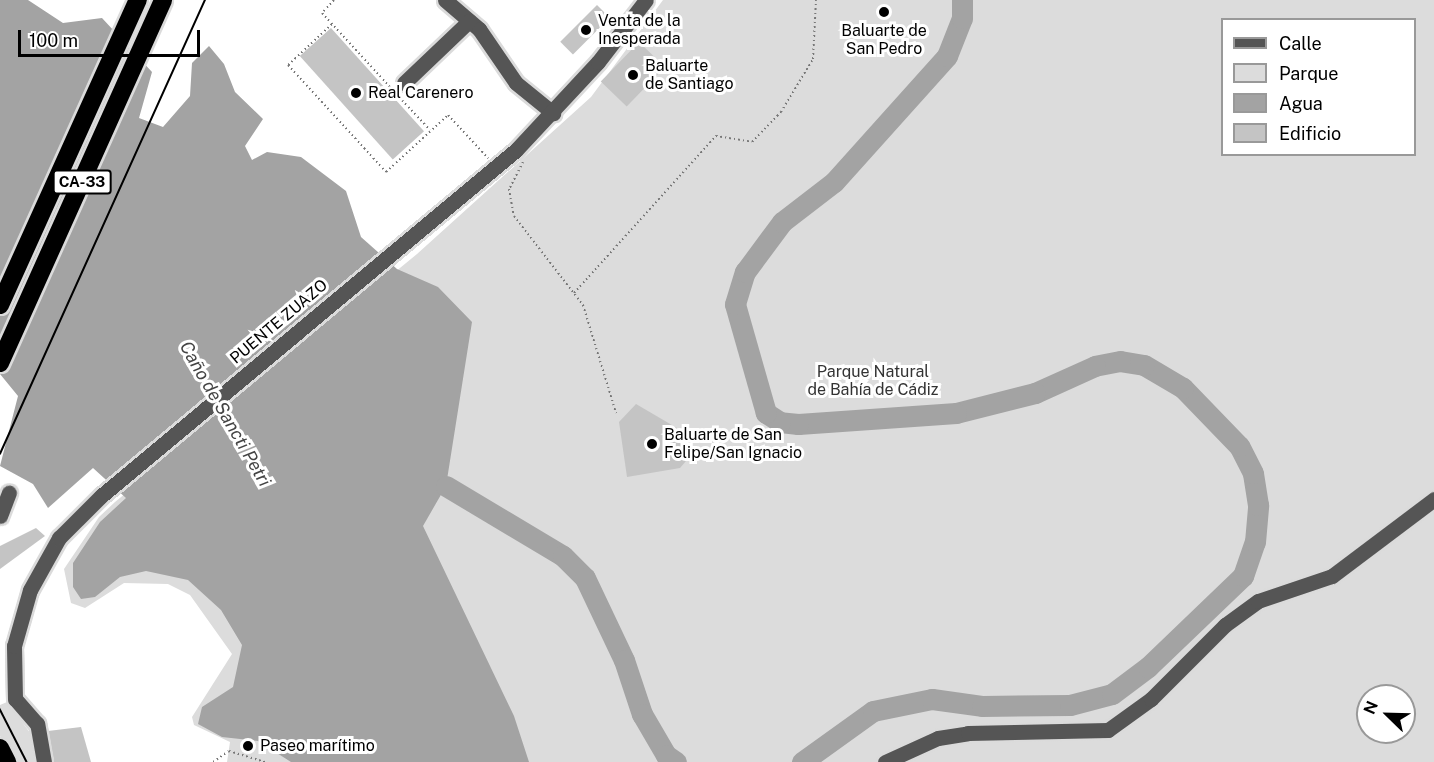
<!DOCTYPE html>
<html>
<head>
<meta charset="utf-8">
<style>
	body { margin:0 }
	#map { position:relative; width:1434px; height:762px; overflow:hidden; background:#fff; font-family:"Public Sans",sans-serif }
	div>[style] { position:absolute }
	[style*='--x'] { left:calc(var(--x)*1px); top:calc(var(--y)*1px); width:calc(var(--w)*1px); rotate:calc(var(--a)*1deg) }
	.green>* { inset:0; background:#dcdcdc }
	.water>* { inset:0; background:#a3a3a3 }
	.river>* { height:21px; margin:-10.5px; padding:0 10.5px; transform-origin:10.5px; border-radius:10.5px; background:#a3a3a3 }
	.building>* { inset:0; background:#c4c4c4; transform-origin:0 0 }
	.path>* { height:2px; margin-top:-1px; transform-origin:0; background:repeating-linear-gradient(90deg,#777 0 1.5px,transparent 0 4.5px) }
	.roads { filter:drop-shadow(2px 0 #dbdbdb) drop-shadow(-2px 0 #dbdbdb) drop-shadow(0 2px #dbdbdb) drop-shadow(0 -2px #dbdbdb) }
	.minor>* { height:15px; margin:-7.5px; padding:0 7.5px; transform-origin:7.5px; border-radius:7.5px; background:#555 }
	.highway>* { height:18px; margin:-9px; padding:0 9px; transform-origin:9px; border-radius:9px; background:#000 }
	.tram>* { height:1.5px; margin:-0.75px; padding:0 0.75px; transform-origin:0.75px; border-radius:0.75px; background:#000 }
	.dots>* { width:16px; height:16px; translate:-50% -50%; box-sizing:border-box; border:3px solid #fff; border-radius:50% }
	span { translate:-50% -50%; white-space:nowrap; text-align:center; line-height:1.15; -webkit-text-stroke:6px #fff; paint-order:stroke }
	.shield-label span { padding:2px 4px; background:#fff; border:2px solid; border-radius:4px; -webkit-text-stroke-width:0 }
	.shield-label { font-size:15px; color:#000; font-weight:700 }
	.poi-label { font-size:16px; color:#000 }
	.left { translate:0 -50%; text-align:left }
	.street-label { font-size:16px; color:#000 }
	.park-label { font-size:16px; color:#333 }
	.water-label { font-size:18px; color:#444; font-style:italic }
	.legend { position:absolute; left:1221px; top:18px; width:195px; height:138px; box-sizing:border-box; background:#fff; border:2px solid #999; margin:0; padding:8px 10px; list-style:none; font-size:18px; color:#000 }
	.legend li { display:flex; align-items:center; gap:12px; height:30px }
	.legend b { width:30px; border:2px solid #999 }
	.north { position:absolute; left:1356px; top:684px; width:60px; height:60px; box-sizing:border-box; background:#fff; border:2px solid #999; border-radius:50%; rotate:293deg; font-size:16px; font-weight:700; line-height:24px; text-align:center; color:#000 }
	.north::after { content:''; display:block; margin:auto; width:21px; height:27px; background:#000; clip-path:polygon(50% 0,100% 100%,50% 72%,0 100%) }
	.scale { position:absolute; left:18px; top:30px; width:182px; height:27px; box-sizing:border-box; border:3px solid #000; border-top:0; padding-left:8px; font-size:18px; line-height:21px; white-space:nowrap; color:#000; -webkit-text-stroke:4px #fff; paint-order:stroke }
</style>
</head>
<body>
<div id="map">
	<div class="green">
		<i style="clip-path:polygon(evenodd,663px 0,1434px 0,1434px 762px,227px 762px,230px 742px,194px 725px,192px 717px,232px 654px,190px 595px,168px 584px,124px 583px,85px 608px,71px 603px,64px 569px,99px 517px,115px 502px,417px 254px,591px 97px,663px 0,1222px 20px,1414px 20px,1414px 154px,1222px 154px,1222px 20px,663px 0,1368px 696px,1404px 696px,1404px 732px,1368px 732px,1368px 696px)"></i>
		<i style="clip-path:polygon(7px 702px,31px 734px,37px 762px,12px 762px,0 736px,0 705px)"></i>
	</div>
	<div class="water">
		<i style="clip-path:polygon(0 0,28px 0,63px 23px,102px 18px,152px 72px,139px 118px,163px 127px,190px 96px,192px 63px,209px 46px,224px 64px,235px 92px,263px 119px,245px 146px,252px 160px,267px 152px,301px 157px,346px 191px,361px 237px,397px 269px,438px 287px,472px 322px,446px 486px,423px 526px,514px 716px,529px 762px,291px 762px,258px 741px,222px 737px,198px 724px,202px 707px,233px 687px,242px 645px,221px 610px,188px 580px,146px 571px,120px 577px,95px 597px,81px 599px,73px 587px,73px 563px,100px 522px,126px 498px,93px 468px,48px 508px,33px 484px,0 466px,18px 396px,0 374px)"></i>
	</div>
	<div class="river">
		<i style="--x:446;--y:486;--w:136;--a:30.9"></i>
		<i style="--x:563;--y:556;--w:31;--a:45"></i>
		<i style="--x:585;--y:578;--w:91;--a:64.6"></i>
		<i style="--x:624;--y:660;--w:57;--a:71.6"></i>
		<i style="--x:642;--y:714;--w:48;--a:59.7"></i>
		<i style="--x:666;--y:755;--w:12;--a:35"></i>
		<i style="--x:802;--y:762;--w:87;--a:-35.7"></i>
		<i style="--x:873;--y:711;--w:60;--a:-11.5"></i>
		<i style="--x:932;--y:699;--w:50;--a:8"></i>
		<i style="--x:982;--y:706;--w:88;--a:-0.7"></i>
		<i style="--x:1070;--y:705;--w:43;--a:-14.7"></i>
		<i style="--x:1112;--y:694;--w:45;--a:-36.9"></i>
		<i style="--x:1148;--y:667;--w:132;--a:-43.8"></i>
		<i style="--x:1243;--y:576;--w:36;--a:-71"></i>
		<i style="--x:1255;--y:542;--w:37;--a:-85"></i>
		<i style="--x:1258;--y:505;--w:32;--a:-99"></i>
		<i style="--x:1253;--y:473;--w:30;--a:-117"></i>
		<i style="--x:1239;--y:446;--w:81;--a:-134"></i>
		<i style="--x:1183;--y:388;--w:45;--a:-149.5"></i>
		<i style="--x:1144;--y:365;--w:24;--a:-171"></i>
		<i style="--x:1120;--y:361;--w:25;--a:169"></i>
		<i style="--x:1095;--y:366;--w:66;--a:155.8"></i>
		<i style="--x:1035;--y:393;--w:81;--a:165.8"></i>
		<i style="--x:956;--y:413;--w:158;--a:176"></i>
		<i style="--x:798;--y:424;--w:18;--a:-174"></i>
		<i style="--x:780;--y:422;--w:17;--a:-147"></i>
		<i style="--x:766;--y:413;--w:113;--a:-105.9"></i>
		<i style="--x:735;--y:304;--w:34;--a:-73"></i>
		<i style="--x:745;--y:272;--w:62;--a:-53.5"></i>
		<i style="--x:782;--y:222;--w:66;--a:-37.6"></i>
		<i style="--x:834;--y:182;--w:169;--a:-48.1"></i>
		<i style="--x:947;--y:56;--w:41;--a:-68.5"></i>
		<i style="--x:962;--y:18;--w:18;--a:-90"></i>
	</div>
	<div class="building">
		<i style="left:597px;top:5px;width:18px;height:52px;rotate:45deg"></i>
		<i style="left:331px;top:28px;width:139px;height:42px;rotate:48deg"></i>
		<i style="left:639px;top:42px;width:36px;height:55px;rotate:44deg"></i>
		<i style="clip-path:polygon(636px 404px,677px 428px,686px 461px,680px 468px,627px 477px,619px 422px)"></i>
		<i style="clip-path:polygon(36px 528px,45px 536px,0 569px,0 546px)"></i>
		<i style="clip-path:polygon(81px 727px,91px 762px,54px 762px,48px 731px)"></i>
	</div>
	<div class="path">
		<i style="--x:334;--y:0;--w:18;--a:133"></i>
		<i style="--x:322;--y:13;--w:102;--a:47.4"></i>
		<i style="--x:332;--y:24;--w:60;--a:137"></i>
		<i style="--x:288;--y:65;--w:145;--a:47.5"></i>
		<i style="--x:386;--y:172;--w:84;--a:-42.6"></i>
		<i style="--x:448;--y:115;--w:59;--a:47.1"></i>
		<i style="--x:399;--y:97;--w:45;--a:46.8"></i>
		<i style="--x:523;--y:162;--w:30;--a:117"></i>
		<i style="--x:509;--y:189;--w:27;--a:80"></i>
		<i style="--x:514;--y:216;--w:113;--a:52.2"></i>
		<i style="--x:583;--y:305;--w:113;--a:73"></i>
		<i style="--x:574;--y:293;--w:212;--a:-47.9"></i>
		<i style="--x:716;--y:136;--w:36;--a:9"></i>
		<i style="--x:752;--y:142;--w:42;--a:-46"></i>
		<i style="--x:781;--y:112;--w:62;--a:-58.9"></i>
		<i style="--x:813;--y:59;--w:59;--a:-87.1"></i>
		<i style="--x:213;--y:762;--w:19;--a:-35"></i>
		<i style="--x:229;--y:751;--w:39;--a:17"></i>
	</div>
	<div class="roads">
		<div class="minor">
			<i style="--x:445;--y:0;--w:45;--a:40.5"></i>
			<i style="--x:479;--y:29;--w:65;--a:55.6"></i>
			<i style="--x:516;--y:83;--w:48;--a:39"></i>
			<i style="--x:404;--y:83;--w:90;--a:-43.6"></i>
			<i style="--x:0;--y:516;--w:25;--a:-69"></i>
			<i style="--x:44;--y:762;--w:39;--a:-100"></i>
			<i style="--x:37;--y:724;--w:33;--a:-131"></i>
			<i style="--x:15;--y:699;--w:53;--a:-91.1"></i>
			<i style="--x:14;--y:646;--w:58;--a:-74.1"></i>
			<i style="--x:30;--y:590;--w:60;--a:-60.9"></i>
			<i style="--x:59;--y:538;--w:59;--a:-45"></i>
			<i style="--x:101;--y:496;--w:540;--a:-39.82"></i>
			<i style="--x:516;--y:150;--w:120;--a:-47"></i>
			<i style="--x:598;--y:62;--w:78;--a:-52.3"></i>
			<i style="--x:885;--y:762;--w:58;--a:-24.4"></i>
			<i style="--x:938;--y:738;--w:30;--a:-9"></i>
			<i style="--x:968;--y:733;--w:140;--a:-1.2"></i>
			<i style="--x:1108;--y:730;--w:53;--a:-35.8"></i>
			<i style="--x:1151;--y:699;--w:105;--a:-45"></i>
			<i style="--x:1225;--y:625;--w:41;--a:-36"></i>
			<i style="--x:1258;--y:601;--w:78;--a:-18.7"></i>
			<i style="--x:1332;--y:576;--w:128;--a:-37"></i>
		</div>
		<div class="highway">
			<i style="--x:0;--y:305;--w:335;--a:-65.7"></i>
			<i style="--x:0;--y:363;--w:398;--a:-65.8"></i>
			<i style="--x:0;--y:748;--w:16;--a:63"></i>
		</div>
	</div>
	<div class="tram">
		<i style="--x:0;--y:454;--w:498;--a:-65.7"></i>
		<i style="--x:0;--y:709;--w:59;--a:63"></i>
	</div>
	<div class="dots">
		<i style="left:884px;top:12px;background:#000"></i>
		<i style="left:586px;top:30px;background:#000"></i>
		<i style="left:633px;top:75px;background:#000"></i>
		<i style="left:356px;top:93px;background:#000"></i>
		<i style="left:652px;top:444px;background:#000"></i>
		<i style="left:248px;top:746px;background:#000"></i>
	</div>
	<div class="shield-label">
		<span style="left:82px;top:182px">CA-33</span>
	</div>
	<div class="poi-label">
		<span class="left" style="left:598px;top:30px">Venta de la<br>Inesperada</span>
		<span style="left:884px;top:40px">Baluarte de<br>San Pedro</span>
		<span class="left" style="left:645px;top:75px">Baluarte<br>de Santiago</span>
		<span class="left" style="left:368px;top:93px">Real Carenero</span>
		<span class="left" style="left:664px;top:444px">Baluarte de San<br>Felipe/San Ignacio</span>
		<span class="left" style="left:260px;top:746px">Paseo marítimo</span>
	</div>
	<div class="street-label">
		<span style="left:279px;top:322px;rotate:-40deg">PUENTE ZUAZO</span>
	</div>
	<div class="park-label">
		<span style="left:873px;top:381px">Parque Natural<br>de Bahía de Cádiz</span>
	</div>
	<div class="water-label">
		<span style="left:225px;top:414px;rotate:60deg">Caño de Sancti Petri</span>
	</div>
	<ul class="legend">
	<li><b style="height:8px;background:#555"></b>Calle</li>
	<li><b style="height:16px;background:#dcdcdc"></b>Parque</li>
	<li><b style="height:16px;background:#a3a3a3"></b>Agua</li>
	<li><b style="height:16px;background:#c4c4c4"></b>Edificio</li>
	</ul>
	<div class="north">N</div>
	<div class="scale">100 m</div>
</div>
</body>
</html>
